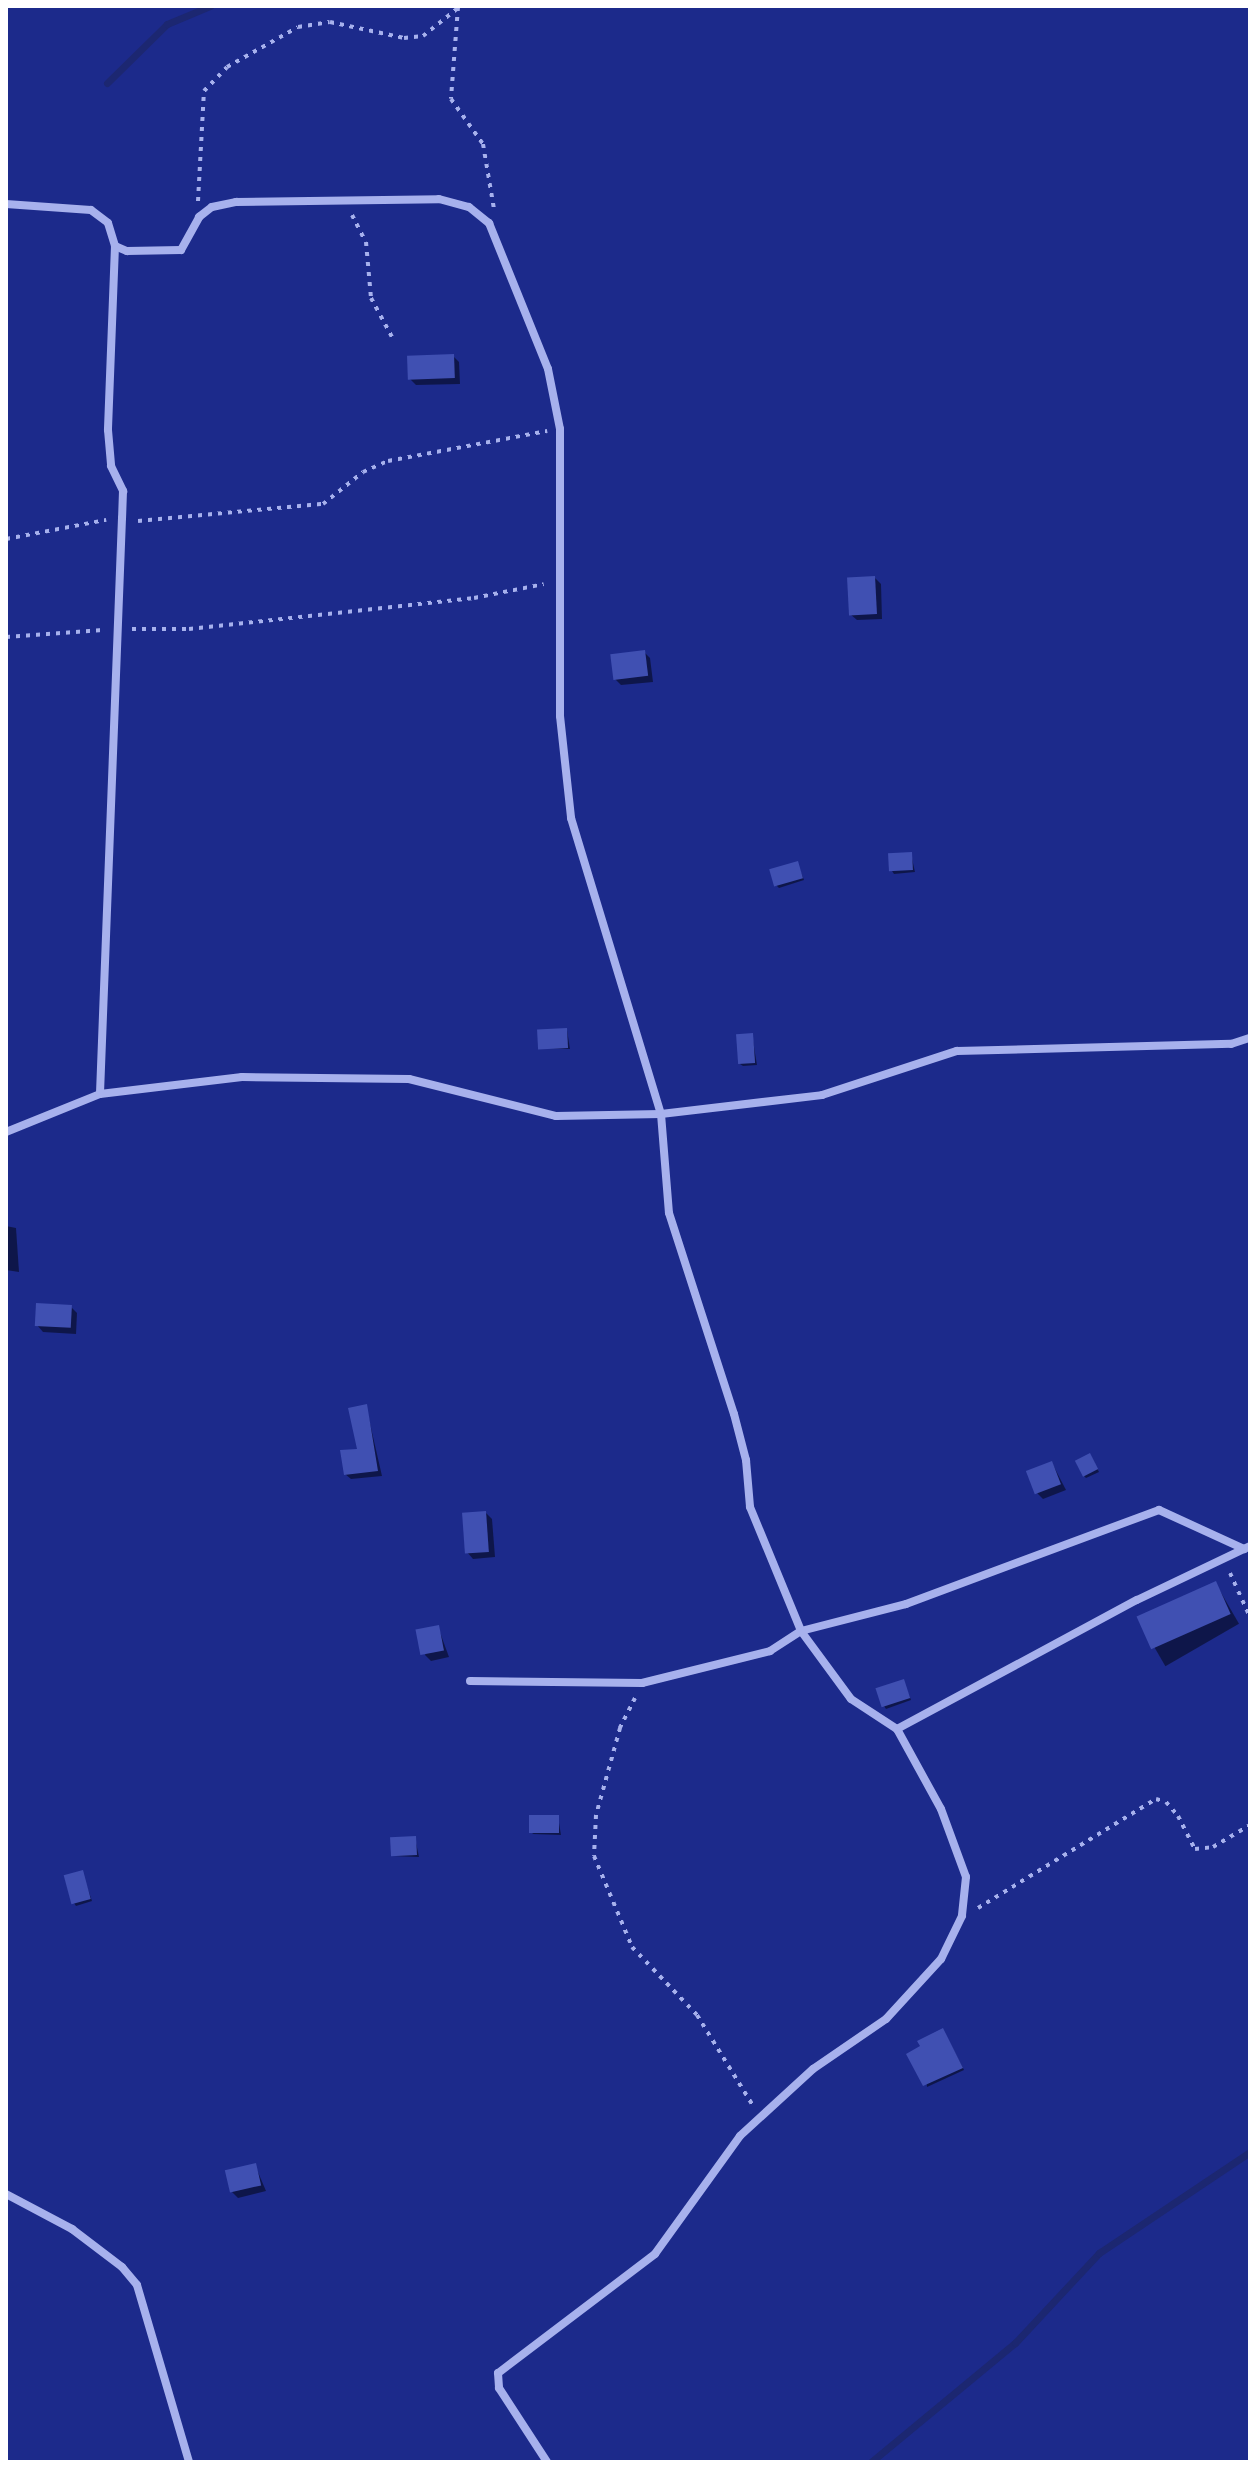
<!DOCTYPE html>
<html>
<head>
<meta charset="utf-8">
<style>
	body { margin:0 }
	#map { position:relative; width:1256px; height:2468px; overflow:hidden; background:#1c2a8b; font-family:Lato,sans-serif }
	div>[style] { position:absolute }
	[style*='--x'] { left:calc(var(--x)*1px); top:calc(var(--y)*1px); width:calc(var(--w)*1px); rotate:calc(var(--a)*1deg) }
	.shadow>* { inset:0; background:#0007; transform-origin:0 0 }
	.stream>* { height:7px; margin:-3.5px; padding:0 3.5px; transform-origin:3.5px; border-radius:3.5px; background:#1c2771 }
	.building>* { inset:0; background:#4050b2; transform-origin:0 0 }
	.path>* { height:4px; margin-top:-2px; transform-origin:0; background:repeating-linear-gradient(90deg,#a7b1ed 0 4px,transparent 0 10px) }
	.street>* { height:8px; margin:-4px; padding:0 4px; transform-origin:4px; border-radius:4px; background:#a7b1ed }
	span { translate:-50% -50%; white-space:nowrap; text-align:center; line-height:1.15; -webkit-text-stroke:6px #1c2a8b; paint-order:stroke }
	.frame { position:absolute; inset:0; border:8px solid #fff; pointer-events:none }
</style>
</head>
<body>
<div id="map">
	<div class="shadow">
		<i style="clip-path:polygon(453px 356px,459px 362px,460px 384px,416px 385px,410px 379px)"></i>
		<i style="clip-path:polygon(875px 578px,881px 584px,882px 619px,857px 620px,850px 614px)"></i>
		<i style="clip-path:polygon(644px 652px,650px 658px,653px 682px,621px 685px,615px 679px)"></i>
		<i style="clip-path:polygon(911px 854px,915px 872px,894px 874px,892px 871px)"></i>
		<i style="clip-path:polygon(797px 863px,804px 880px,779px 888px,776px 885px)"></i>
		<i style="clip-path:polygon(567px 1030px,570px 1049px,540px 1048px)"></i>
		<i style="clip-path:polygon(752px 1035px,757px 1065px,743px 1066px,740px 1064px)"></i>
		<i style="clip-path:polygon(6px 1226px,16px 1228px,19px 1272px,6px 1270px)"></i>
		<i style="clip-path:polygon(71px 1307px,77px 1313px,76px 1334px,43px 1332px,37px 1325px)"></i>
		<i style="clip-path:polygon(366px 1406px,382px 1476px,351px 1479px,345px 1474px,359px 1450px)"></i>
		<i style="clip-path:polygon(1092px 1458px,1099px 1472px,1086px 1478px,1083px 1475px)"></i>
		<i style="clip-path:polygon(1052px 1463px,1066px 1490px,1043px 1499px,1037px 1493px)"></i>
		<i style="clip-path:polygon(486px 1513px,492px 1519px,495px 1557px,473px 1559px,467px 1552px)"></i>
		<i style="left:1216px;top:1584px;width:46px;height:85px;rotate:60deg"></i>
		<i style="clip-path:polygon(438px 1627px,449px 1657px,431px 1661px,425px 1655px)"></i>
		<i style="clip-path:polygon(903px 1681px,911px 1700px,886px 1709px,884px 1706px)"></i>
		<i style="clip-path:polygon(558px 1817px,561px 1835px,532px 1834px)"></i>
		<i style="clip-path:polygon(415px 1838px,419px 1857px,393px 1856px)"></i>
		<i style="clip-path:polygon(82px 1872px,92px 1901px,76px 1906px,74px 1903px)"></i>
		<i style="clip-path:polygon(943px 2030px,964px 2070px,927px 2087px,922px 2047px)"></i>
		<i style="clip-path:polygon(255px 2165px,266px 2191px,238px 2198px,232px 2192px)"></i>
	</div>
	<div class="stream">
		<i style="--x:107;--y:83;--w:84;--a:-44.5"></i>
		<i style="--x:167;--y:24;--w:47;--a:-22.7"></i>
		<i style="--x:871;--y:2462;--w:187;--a:-39.6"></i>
		<i style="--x:1015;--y:2343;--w:123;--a:-47"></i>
		<i style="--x:1099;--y:2253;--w:182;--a:-33.8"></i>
	</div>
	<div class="building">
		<i style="left:454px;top:354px;width:24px;height:47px;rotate:88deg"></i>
		<i style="left:875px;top:576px;width:38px;height:28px;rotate:87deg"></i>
		<i style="left:645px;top:650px;width:26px;height:35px;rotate:83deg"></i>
		<i style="left:912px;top:852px;width:18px;height:24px;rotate:87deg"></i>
		<i style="left:798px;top:861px;width:18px;height:30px;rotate:74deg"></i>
		<i style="left:567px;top:1028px;width:20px;height:30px;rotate:87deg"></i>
		<i style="left:753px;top:1033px;width:30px;height:17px;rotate:86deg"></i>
		<i style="left:36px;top:1303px;width:36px;height:23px;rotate:3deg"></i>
		<i style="clip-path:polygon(367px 1404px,378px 1471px,344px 1475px,340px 1450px,357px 1449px,348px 1408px)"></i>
		<i style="left:1090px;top:1453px;width:18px;height:17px;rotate:63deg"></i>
		<i style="left:1052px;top:1461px;width:25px;height:28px;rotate:69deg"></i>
		<i style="left:486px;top:1511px;width:41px;height:24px;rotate:86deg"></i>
		<i style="left:1216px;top:1581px;width:36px;height:87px;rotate:66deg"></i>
		<i style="left:439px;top:1625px;width:26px;height:24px;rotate:79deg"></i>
		<i style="left:904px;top:1679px;width:20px;height:30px;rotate:72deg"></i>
		<i style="left:559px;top:1815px;width:18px;height:30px;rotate:90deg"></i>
		<i style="left:416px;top:1836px;width:19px;height:26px;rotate:87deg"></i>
		<i style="left:83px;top:1870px;width:30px;height:20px;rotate:75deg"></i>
		<i style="clip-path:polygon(943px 2028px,963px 2068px,923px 2086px,906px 2054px,920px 2046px,917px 2041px)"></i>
		<i style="left:256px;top:2163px;width:23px;height:32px;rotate:77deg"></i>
	</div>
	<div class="path">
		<i style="--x:458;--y:7;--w:92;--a:94.4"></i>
		<i style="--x:451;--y:99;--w:55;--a:54.6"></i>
		<i style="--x:483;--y:144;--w:66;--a:80.4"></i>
		<i style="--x:198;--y:201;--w:110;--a:-86.9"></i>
		<i style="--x:204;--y:91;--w:33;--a:-46"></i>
		<i style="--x:227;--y:67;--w:81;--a:-29.4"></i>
		<i style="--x:298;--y:27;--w:32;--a:-9"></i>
		<i style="--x:330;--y:22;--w:76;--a:12.2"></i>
		<i style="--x:404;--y:38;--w:19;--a:-6"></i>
		<i style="--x:423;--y:36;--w:45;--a:-38.7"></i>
		<i style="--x:352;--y:215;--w:30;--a:63"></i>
		<i style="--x:366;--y:242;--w:56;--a:84.9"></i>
		<i style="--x:371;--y:298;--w:44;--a:61.7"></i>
		<i style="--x:138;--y:521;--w:186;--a:-5.3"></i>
		<i style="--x:323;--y:504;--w:51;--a:-38.7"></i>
		<i style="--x:363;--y:472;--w:27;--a:-24"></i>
		<i style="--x:388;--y:461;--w:162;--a:-10.7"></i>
		<i style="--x:6;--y:539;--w:102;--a:-10.8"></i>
		<i style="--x:132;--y:629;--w:57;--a:0"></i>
		<i style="--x:189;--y:629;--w:287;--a:-6.2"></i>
		<i style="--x:474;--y:598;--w:71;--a:-11.3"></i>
		<i style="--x:6;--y:637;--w:97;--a:-4.1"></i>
		<i style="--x:1230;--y:1573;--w:48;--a:65.6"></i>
		<i style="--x:635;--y:1698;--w:34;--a:117"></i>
		<i style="--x:620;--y:1728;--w:90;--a:105.4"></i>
		<i style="--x:596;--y:1815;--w:41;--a:92.8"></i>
		<i style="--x:594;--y:1856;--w:99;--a:67.3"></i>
		<i style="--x:632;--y:1947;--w:94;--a:46.3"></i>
		<i style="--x:697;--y:2015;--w:105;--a:58.3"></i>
		<i style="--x:978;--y:1908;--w:209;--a:-31.5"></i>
		<i style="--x:1156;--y:1799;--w:10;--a:17"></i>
		<i style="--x:1166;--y:1802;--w:18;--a:49"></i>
		<i style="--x:1178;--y:1816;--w:37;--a:63"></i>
		<i style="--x:1195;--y:1849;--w:18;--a:-6"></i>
		<i style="--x:1213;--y:1847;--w:43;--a:-30.7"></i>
	</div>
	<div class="street">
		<i style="--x:6;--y:204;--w:85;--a:4"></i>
		<i style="--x:91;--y:210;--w:21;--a:37"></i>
		<i style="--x:108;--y:223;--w:24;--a:73"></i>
		<i style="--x:115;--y:246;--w:184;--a:92.2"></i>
		<i style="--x:108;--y:430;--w:36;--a:85"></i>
		<i style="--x:111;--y:466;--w:28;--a:64"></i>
		<i style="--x:123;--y:491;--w:27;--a:92"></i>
		<i style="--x:122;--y:518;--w:576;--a:92.19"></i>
		<i style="--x:115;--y:246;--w:13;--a:23"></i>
		<i style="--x:127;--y:251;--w:54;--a:-1.1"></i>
		<i style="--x:181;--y:250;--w:38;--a:-61"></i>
		<i style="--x:199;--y:217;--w:16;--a:-38"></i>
		<i style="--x:212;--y:207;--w:25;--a:-12"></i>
		<i style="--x:236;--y:202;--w:203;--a:-0.8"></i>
		<i style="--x:439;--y:199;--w:31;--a:15"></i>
		<i style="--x:469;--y:207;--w:26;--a:39"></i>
		<i style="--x:489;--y:223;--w:157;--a:68"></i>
		<i style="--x:548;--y:369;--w:61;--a:78.7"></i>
		<i style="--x:560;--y:429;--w:287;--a:90"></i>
		<i style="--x:560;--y:716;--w:103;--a:83.8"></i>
		<i style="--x:571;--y:818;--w:309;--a:73.1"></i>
		<i style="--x:661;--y:1114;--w:99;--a:85.4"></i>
		<i style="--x:669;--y:1213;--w:211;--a:72.1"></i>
		<i style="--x:734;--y:1414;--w:48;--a:75.4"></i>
		<i style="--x:746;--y:1460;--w:47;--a:85.1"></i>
		<i style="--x:750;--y:1507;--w:134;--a:67.6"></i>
		<i style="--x:801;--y:1631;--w:108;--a:-14.4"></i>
		<i style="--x:906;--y:1604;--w:270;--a:-20.4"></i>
		<i style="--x:1159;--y:1510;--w:94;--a:24.6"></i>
		<i style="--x:6;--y:1132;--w:101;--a:-22"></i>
		<i style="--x:100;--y:1094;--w:143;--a:-6.8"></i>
		<i style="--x:242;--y:1077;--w:167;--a:0.7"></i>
		<i style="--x:409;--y:1079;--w:152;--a:14.1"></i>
		<i style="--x:556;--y:1116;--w:105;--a:-1.1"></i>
		<i style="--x:661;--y:1114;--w:162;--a:-6.7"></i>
		<i style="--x:822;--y:1095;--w:142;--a:-18.1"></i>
		<i style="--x:957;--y:1051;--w:274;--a:-1.5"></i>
		<i style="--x:1231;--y:1044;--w:20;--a:-18"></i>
		<i style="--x:470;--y:1681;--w:172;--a:0.7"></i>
		<i style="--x:642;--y:1683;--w:132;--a:-14"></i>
		<i style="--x:770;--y:1651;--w:37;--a:-33"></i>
		<i style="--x:801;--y:1631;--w:84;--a:53.7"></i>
		<i style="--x:851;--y:1699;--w:55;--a:33.1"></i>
		<i style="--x:897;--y:1729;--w:91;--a:61.2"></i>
		<i style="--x:941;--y:1809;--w:72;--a:69.8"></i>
		<i style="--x:966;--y:1877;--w:39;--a:96"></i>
		<i style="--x:962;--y:1916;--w:48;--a:116"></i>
		<i style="--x:941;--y:1959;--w:81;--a:132.5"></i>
		<i style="--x:886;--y:2019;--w:88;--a:145.6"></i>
		<i style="--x:813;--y:2069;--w:99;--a:137.5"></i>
		<i style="--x:740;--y:2136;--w:145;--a:125.8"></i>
		<i style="--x:655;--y:2254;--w:197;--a:142.8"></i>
		<i style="--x:498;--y:2373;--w:15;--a:86"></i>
		<i style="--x:499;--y:2388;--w:88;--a:57"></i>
		<i style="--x:897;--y:1729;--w:272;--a:-28.3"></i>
		<i style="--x:1137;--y:1600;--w:125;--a:-25.5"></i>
		<i style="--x:6;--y:2194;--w:75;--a:27.9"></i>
		<i style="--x:72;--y:2229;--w:63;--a:37.2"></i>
		<i style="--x:122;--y:2267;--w:23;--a:50"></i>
		<i style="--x:137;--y:2285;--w:184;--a:73.6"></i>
	</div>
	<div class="frame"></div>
</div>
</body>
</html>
